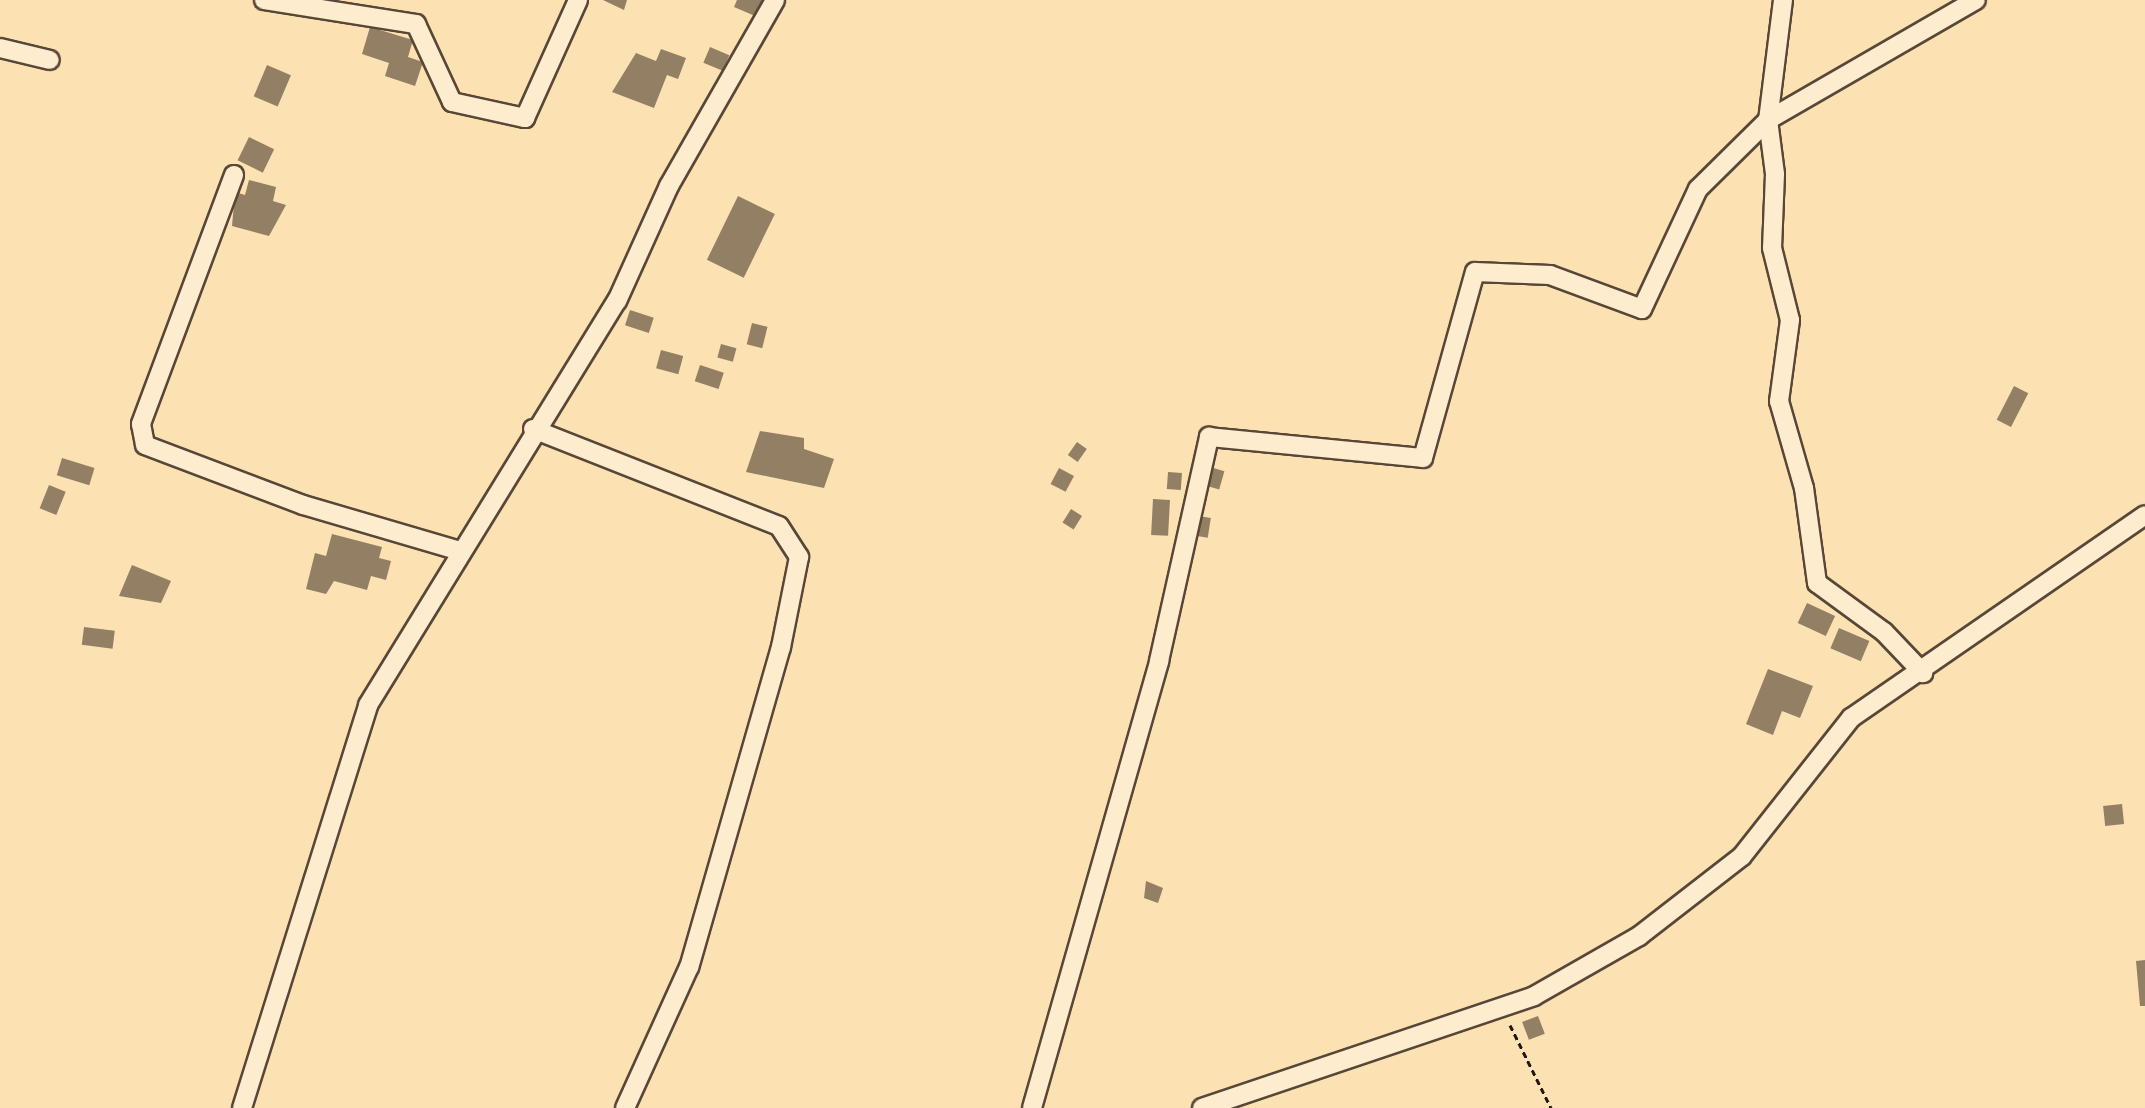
<!DOCTYPE html>
<html>
<head>
<meta charset="utf-8">
<style>
	body { margin:0 }
	#map { position:relative; width:2145px; height:1108px; overflow:hidden; background:#fce1b3; font-family:"IM FELL Double Pica",serif }
	div>[style] { position:absolute }
	[style*='--x'] { left:calc(var(--x)*1px); top:calc(var(--y)*1px); width:calc(var(--w)*1px); rotate:calc(var(--a)*1deg) }
	.building>* { inset:0; background:#937f64; transform-origin:0 0 }
	.path>* { height:3px; margin-top:-1.5px; transform-origin:0; background:repeating-linear-gradient(90deg,#22140e 0 6px,transparent 0 10px) }
	.roads { filter:drop-shadow(2px 0 #584737) drop-shadow(-2px 0 #584737) drop-shadow(0 2px #584737) drop-shadow(0 -2px #584737) }
	.street>* { height:18px; margin:-9px; padding:0 9px; transform-origin:9px; border-radius:9px; background:#fdecce }
	span { translate:-50% -50%; white-space:nowrap; text-align:center; line-height:1.15; -webkit-text-stroke:8px #fdecce; paint-order:stroke }
</style>
</head>
<body>
<div id="map">
	<div class="building">
		<i style="clip-path:polygon(603px 0,627px 0,624px 10px)"></i>
		<i style="clip-path:polygon(737px 0,762px 0,755px 16px,734px 7px)"></i>
		<i style="clip-path:polygon(370px 27px,413px 40px,408px 57px,423px 62px,415px 86px,385px 76px,389px 63px,362px 54px)"></i>
		<i style="left:710px;top:47px;width:21px;height:17px;rotate:23deg"></i>
		<i style="clip-path:polygon(661px 49px,686px 58px,678px 79px,667px 75px,654px 108px,612px 92px,636px 53px,656px 61px)"></i>
		<i style="left:267px;top:65px;width:26px;height:34px;rotate:23deg"></i>
		<i style="left:249px;top:137px;width:28px;height:26px;rotate:26deg"></i>
		<i style="clip-path:polygon(249px 180px,276px 187px,273px 201px,286px 205px,269px 236px,232px 226px,235px 192px,245px 195px)"></i>
		<i style="left:738px;top:196px;width:41px;height:71px;rotate:26deg"></i>
		<i style="left:630px;top:310px;width:25px;height:16px;rotate:18deg"></i>
		<i style="left:752px;top:323px;width:16px;height:22px;rotate:14deg"></i>
		<i style="left:721px;top:344px;width:16px;height:14px;rotate:15deg"></i>
		<i style="left:661px;top:350px;width:23px;height:19px;rotate:15deg"></i>
		<i style="left:700px;top:365px;width:25px;height:17px;rotate:18deg"></i>
		<i style="left:2014px;top:386px;width:16px;height:38px;rotate:27deg"></i>
		<i style="clip-path:polygon(760px 431px,804px 438px,804px 449px,834px 459px,824px 488px,746px 472px)"></i>
		<i style="left:1077px;top:442px;width:12px;height:16px;rotate:35deg"></i>
		<i style="left:62px;top:458px;width:34px;height:18px;rotate:17deg"></i>
		<i style="left:1210px;top:467px;width:15px;height:19px;rotate:16deg"></i>
		<i style="left:1059px;top:468px;width:17px;height:18px;rotate:28deg"></i>
		<i style="left:1168px;top:472px;width:14px;height:17px;rotate:4deg"></i>
		<i style="left:49px;top:485px;width:18px;height:25px;rotate:22deg"></i>
		<i style="left:1153px;top:499px;width:17px;height:36px;rotate:3deg"></i>
		<i style="left:1071px;top:509px;width:13px;height:16px;rotate:32deg"></i>
		<i style="left:1199px;top:516px;width:12px;height:20px;rotate:9deg"></i>
		<i style="clip-path:polygon(332px 534px,382px 547px,379px 558px,391px 561px,386px 580px,371px 576px,367px 590px,334px 581px,326px 594px,306px 589px,315px 553px,326px 556px)"></i>
		<i style="clip-path:polygon(132px 565px,171px 581px,161px 603px,119px 596px)"></i>
		<i style="left:1807px;top:603px;width:31px;height:22px;rotate:25deg"></i>
		<i style="left:84px;top:627px;width:31px;height:18px;rotate:7deg"></i>
		<i style="left:1839px;top:628px;width:33px;height:22px;rotate:23deg"></i>
		<i style="clip-path:polygon(1768px 669px,1813px 686px,1800px 718px,1782px 711px,1773px 735px,1746px 724px)"></i>
		<i style="left:2122px;top:804px;width:20px;height:19px;rotate:84deg"></i>
		<i style="clip-path:polygon(1146px 881px,1163px 888px,1158px 903px,1144px 898px)"></i>
		<i style="clip-path:polygon(2145px 960px,2145px 1006px,2140px 1006px,2136px 961px)"></i>
		<i style="left:1538px;top:1016px;width:19px;height:17px;rotate:69deg"></i>
	</div>
	<div class="path">
		<i style="--x:1510;--y:1025;--w:93;--a:63.7"></i>
	</div>
	<div class="roads">
		<div class="street">
			<i style="--x:264;--y:0;--w:154;--a:9"></i>
			<i style="--x:416;--y:24;--w:86;--a:65.2"></i>
			<i style="--x:452;--y:102;--w:75;--a:12.4"></i>
			<i style="--x:525;--y:118;--w:129;--a:-65.8"></i>
			<i style="--x:1783;--y:0;--w:121;--a:97.1"></i>
			<i style="--x:1768;--y:120;--w:54;--a:82.6"></i>
			<i style="--x:1775;--y:174;--w:74;--a:92.3"></i>
			<i style="--x:1772;--y:248;--w:74;--a:76"></i>
			<i style="--x:1790;--y:320;--w:82;--a:97.7"></i>
			<i style="--x:1779;--y:401;--w:91;--a:74"></i>
			<i style="--x:1804;--y:488;--w:96;--a:82.2"></i>
			<i style="--x:1817;--y:583;--w:83;--a:36.2"></i>
			<i style="--x:1884;--y:632;--w:57;--a:46.4"></i>
			<i style="--x:0;--y:48;--w:51;--a:13.5"></i>
			<i style="--x:234;--y:175;--w:266;--a:110.5"></i>
			<i style="--x:141;--y:424;--w:21;--a:79"></i>
			<i style="--x:145;--y:445;--w:169;--a:20.8"></i>
			<i style="--x:303;--y:505;--w:164;--a:16.3"></i>
			<i style="--x:533;--y:429;--w:264;--a:21.5"></i>
			<i style="--x:779;--y:526;--w:37;--a:57"></i>
			<i style="--x:799;--y:557;--w:92;--a:101.3"></i>
			<i style="--x:781;--y:647;--w:333;--a:106"></i>
			<i style="--x:689;--y:967;--w:155;--a:114.4"></i>
			<i style="--x:242;--y:1108;--w:422;--a:-72.6"></i>
			<i style="--x:368;--y:705;--w:475;--a:-58.4"></i>
			<i style="--x:617;--y:301;--w:126;--a:-65.7"></i>
			<i style="--x:669;--y:186;--w:214;--a:-60.3"></i>
			<i style="--x:1032;--y:1108;--w:465;--a:-74.1"></i>
			<i style="--x:1159;--y:661;--w:230;--a:-77.4"></i>
			<i style="--x:1209;--y:437;--w:215;--a:5.6"></i>
			<i style="--x:1423;--y:458;--w:193;--a:-74.4"></i>
			<i style="--x:1475;--y:272;--w:75;--a:2.3"></i>
			<i style="--x:1550;--y:275;--w:98;--a:20.3"></i>
			<i style="--x:1642;--y:309;--w:132;--a:-65"></i>
			<i style="--x:1698;--y:189;--w:98;--a:-44.6"></i>
			<i style="--x:1768;--y:120;--w:240;--a:-30"></i>
			<i style="--x:1202;--y:1108;--w:350;--a:-18.6"></i>
			<i style="--x:1534;--y:996;--w:121;--a:-29.7"></i>
			<i style="--x:1639;--y:936;--w:130;--a:-37.8"></i>
			<i style="--x:1742;--y:856;--w:176;--a:-51.7"></i>
			<i style="--x:1851;--y:718;--w:357;--a:-34.6"></i>
		</div>
	</div>
</div>
</body>
</html>
